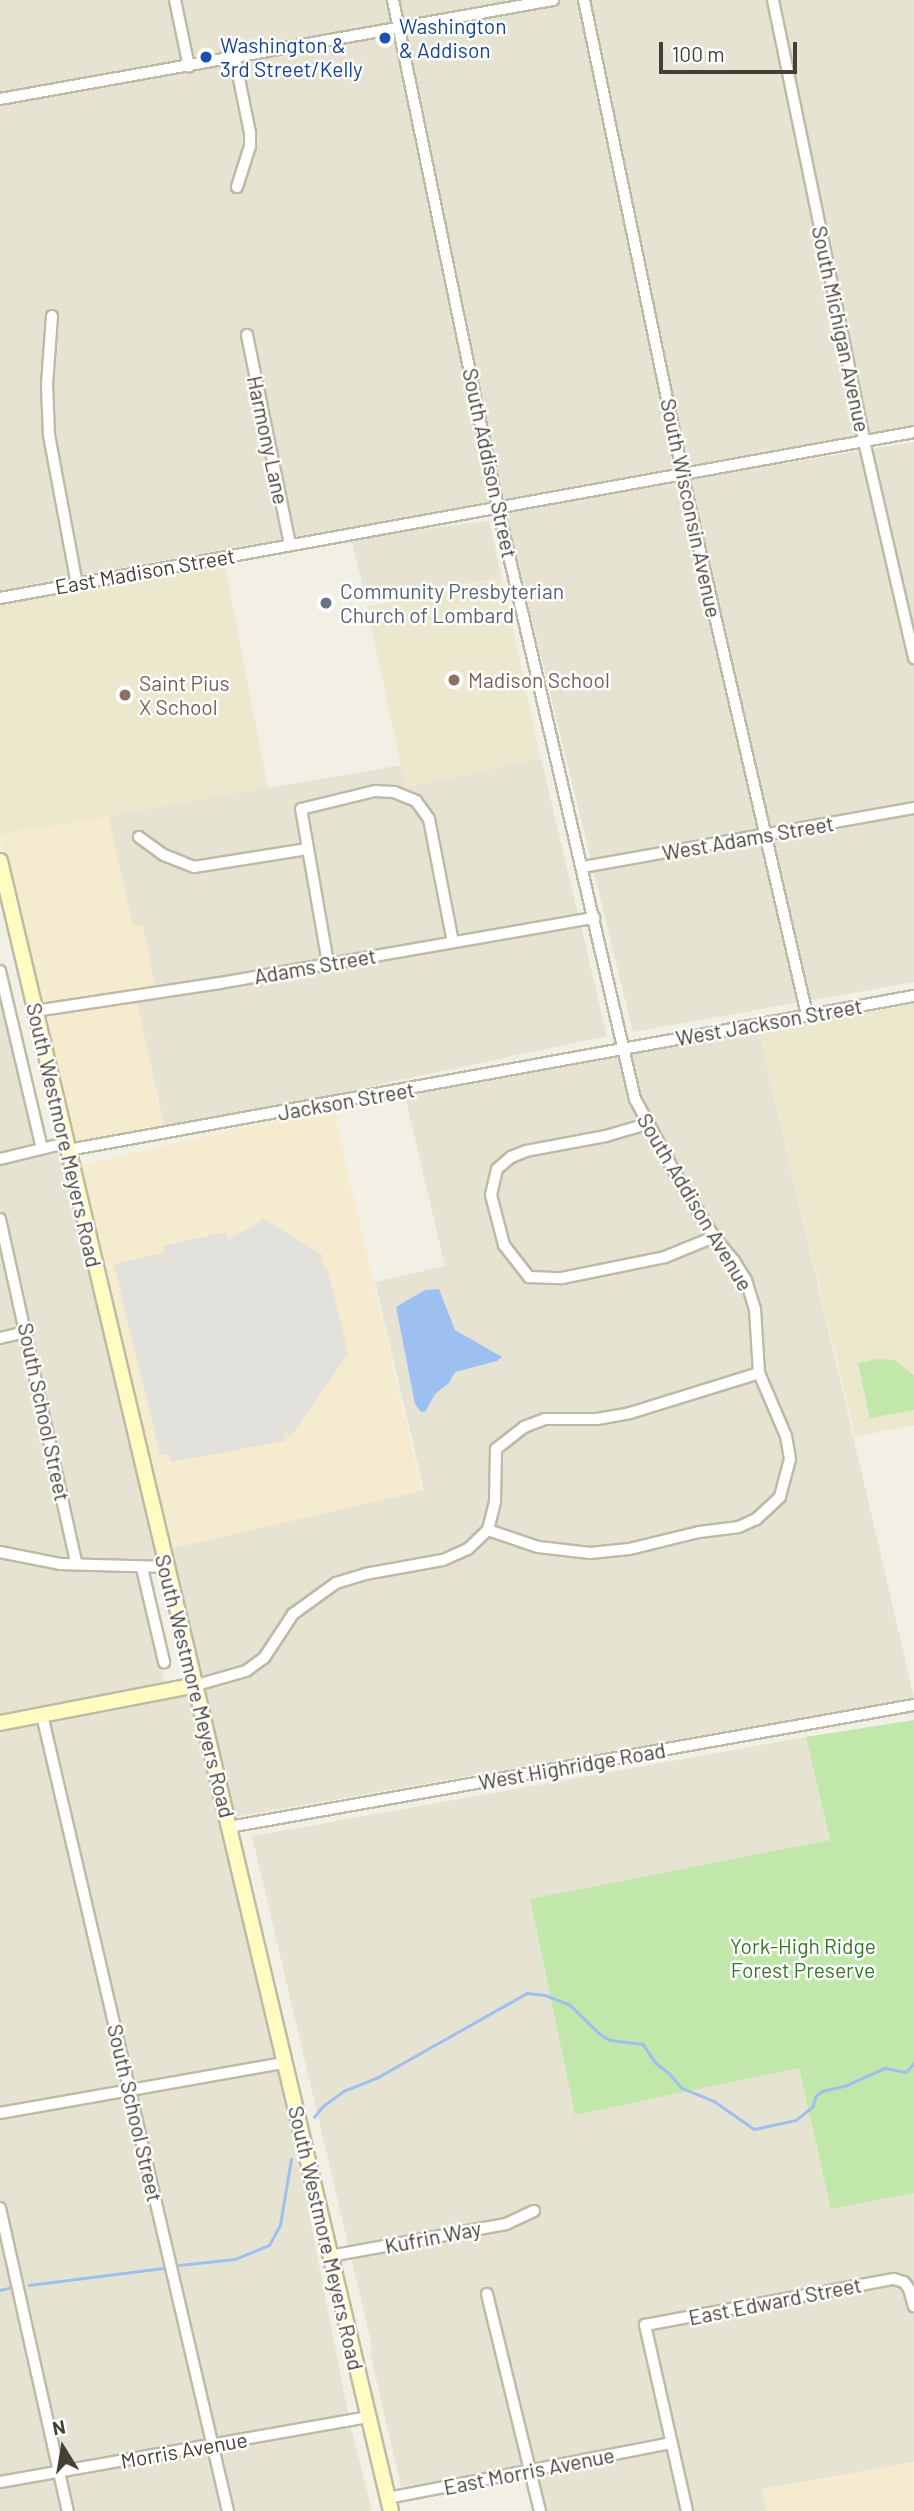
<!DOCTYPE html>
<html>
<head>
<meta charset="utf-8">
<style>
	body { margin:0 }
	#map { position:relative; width:914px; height:2511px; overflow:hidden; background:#f2f0e4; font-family:Barlow,sans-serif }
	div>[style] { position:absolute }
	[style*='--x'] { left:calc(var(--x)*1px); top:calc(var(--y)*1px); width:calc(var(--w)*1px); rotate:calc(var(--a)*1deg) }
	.residential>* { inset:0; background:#e6e3d2 }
	.commercial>* { inset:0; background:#f5ebce; transform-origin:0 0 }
	.education>* { inset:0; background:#ebe8cd; transform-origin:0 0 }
	.green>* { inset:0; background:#c1e7ab }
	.parking>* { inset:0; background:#e2e1dc }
	.water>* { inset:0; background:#9ec0f0 }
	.stream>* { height:2.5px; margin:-1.25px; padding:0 1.25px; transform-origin:1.25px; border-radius:1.25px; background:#9ec0f0 }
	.roads { filter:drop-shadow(2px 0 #bdbaa6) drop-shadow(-2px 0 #bdbaa6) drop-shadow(0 2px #bdbaa6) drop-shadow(0 -2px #bdbaa6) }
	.street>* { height:10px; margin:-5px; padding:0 5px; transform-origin:5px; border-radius:5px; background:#fff }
	.secondary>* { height:14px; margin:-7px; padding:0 7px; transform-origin:7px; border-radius:7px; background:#fffbc1 }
	.dots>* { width:19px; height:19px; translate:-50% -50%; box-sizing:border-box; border:4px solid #fff; border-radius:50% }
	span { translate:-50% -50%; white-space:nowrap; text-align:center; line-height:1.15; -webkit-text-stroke:5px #fff; paint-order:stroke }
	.transit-label { font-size:21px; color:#164399 }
	.left { translate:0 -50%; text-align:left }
	.street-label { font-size:21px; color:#444134 }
	.worship-label { font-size:21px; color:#5b616d }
	.education-label { font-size:21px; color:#785e54 }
	.park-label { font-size:21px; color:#367627 }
	.north { position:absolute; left:28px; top:2413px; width:70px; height:70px; -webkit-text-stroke:5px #fff; paint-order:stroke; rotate:349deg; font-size:19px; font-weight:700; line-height:28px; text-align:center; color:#444134 }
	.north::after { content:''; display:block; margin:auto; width:24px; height:32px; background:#444134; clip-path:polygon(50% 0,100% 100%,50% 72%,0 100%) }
	.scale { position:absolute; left:659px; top:42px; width:138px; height:32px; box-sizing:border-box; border:4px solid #444134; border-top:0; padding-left:9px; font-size:21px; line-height:24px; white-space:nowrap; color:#444134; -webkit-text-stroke:5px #fff; paint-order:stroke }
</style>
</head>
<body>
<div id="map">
	<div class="residential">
		<i style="clip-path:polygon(0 0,914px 0,914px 425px,0 590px)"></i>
		<i style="clip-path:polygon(914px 442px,914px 982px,633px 1032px,505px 509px)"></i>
		<i style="clip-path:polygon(489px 521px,502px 578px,366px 600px,351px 538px)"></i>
		<i style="clip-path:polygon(541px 759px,607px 1036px,165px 1130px,136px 999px,142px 925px,133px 927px,108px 815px,402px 765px,406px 780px)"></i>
		<i style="clip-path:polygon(0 993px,39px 1157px,59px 1153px,160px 1560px,136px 1561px,165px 1685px,0 1716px)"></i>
		<i style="clip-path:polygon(759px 1031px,914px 1698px,235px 1817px,168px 1545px,424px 1490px,375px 1282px,445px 1266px,405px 1096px)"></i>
		<i style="clip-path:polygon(188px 1693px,282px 2076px,351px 2428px,372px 2511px,0 2511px,0 1727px)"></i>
		<i style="clip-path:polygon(806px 1737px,830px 1840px,530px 1900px,575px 2115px,799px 2068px,831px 2208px,914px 2193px,914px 2462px,763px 2489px,767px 2511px,535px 2511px,525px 2468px,401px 2487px,370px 2352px,372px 2346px,252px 1836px)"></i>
	</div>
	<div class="commercial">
		<i style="clip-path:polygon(108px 815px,133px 926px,143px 925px,156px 992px,40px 1005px,0 835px)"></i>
		<i style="left:136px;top:999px;width:134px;height:95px;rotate:78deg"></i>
		<i style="left:333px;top:1107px;width:394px;height:263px;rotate:77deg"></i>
		<i style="clip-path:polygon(914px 2462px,914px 2511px,767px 2511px,762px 2490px)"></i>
	</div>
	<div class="education">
		<i style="clip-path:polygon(224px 560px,268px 788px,0 835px,0 602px)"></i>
		<i style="left:502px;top:578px;width:185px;height:138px;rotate:78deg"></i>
		<i style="clip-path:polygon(914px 1004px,914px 1425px,855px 1437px,759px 1031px)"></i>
	</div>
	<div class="green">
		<i style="clip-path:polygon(878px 1359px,894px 1360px,914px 1375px,914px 1410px,870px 1418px,858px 1363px)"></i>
		<i style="clip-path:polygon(914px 1720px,914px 2193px,831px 2209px,799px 2068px,575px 2115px,530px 1899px,830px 1840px,806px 1737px)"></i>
	</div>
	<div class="parking">
		<i style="clip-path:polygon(262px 1218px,324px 1256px,321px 1263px,327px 1268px,347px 1347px,344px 1349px,349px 1352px,291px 1436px,284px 1432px,285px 1441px,171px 1462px,169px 1454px,160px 1455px,114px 1264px,164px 1253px,163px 1246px,226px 1232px,228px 1239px,256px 1225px)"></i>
	</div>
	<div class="water">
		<i style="clip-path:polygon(439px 1289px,455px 1330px,502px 1357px,497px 1361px,455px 1372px,449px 1383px,435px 1394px,426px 1411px,421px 1412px,415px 1404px,396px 1307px,425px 1290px)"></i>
	</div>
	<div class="stream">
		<i style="--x:314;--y:2117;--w:14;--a:-51"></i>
		<i style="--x:323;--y:2106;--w:26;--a:-36"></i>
		<i style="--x:344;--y:2091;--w:37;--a:-22"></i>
		<i style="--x:378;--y:2077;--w:171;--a:-29.4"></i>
		<i style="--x:527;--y:1993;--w:18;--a:6"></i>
		<i style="--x:545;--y:1995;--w:26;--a:21"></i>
		<i style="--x:569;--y:2004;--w:43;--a:44.1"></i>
		<i style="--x:600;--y:2034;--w:12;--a:31"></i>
		<i style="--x:610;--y:2040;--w:33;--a:7"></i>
		<i style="--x:643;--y:2044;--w:23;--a:56"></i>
		<i style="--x:656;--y:2063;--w:16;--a:38"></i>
		<i style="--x:669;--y:2073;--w:20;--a:49"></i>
		<i style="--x:682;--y:2088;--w:35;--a:22"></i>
		<i style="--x:714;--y:2101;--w:49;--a:35"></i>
		<i style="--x:754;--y:2129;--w:43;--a:-12.1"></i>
		<i style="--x:796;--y:2120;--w:22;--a:-39"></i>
		<i style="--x:813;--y:2106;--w:9;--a:-77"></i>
		<i style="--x:815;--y:2097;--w:9;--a:-41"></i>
		<i style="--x:822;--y:2091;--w:26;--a:-13"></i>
		<i style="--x:847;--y:2085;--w:42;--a:-24.1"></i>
		<i style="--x:885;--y:2068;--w:21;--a:11"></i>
		<i style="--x:906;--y:2072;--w:12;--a:-48"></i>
		<i style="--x:179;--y:2265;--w:56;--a:-6.1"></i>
		<i style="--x:235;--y:2259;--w:37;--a:-22"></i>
		<i style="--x:269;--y:2245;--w:23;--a:-61"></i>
		<i style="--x:280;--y:2225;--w:67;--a:-80.5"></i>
		<i style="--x:29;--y:2285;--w:135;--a:-7.2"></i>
		<i style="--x:0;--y:2290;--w:9;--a:-13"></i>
	</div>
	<div class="roads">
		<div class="street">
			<i style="--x:175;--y:0;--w:68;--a:78.2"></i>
			<i style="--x:393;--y:0;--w:519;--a:78.32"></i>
			<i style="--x:498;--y:508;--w:607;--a:76.95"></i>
			<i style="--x:635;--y:1099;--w:92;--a:61.5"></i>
			<i style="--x:679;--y:1180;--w:67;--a:58.4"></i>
			<i style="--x:714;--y:1237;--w:31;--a:50"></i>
			<i style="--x:734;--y:1261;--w:22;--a:58"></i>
			<i style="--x:746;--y:1280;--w:30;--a:73"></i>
			<i style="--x:755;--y:1309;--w:64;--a:86.4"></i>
			<i style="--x:759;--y:1373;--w:69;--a:66.8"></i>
			<i style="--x:786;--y:1436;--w:23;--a:80"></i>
			<i style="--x:790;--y:1459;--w:39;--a:105"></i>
			<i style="--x:780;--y:1497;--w:33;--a:137"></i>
			<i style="--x:756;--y:1519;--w:19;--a:155"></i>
			<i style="--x:739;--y:1527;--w:40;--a:172.9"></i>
			<i style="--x:699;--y:1532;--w:72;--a:166.3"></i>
			<i style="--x:629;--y:1549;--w:39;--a:174"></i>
			<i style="--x:590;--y:1553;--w:52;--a:-173.4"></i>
			<i style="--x:538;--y:1547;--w:53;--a:-161.2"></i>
			<i style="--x:584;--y:0;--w:510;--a:78.23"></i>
			<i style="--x:688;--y:499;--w:530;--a:77.01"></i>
			<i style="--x:773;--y:0;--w:450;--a:78.3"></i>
			<i style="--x:864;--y:441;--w:223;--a:77"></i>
			<i style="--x:235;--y:59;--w:76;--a:78.5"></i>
			<i style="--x:250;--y:133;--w:13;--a:90"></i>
			<i style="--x:250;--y:146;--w:43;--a:107.6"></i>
			<i style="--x:0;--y:99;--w:562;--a:-10.15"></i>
			<i style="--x:52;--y:316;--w:68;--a:94.2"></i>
			<i style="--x:47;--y:384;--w:51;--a:87.8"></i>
			<i style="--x:49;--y:435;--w:152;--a:79.4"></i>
			<i style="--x:247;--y:335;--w:214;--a:78.4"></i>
			<i style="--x:0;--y:598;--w:929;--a:-10.29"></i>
			<i style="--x:139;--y:837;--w:31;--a:36"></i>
			<i style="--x:164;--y:855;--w:32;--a:22"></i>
			<i style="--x:194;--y:867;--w:115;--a:-9"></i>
			<i style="--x:583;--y:867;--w:336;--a:-10.1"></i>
			<i style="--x:328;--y:963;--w:156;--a:-99.9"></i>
			<i style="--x:301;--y:809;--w:76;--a:-13.7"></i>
			<i style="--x:375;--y:791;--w:19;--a:3"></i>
			<i style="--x:394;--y:792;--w:24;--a:22"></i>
			<i style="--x:416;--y:801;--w:22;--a:54"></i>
			<i style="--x:429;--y:819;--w:125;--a:79"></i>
			<i style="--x:0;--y:971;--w:182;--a:76.7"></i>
			<i style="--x:35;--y:1011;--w:187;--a:-8.6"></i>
			<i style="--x:220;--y:983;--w:380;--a:-9.9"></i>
			<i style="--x:647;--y:1124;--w:43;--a:163.7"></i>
			<i style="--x:606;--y:1136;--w:81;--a:169.4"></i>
			<i style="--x:526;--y:1151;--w:16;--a:158"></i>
			<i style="--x:511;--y:1157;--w:18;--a:139"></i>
			<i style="--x:497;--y:1169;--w:27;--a:103"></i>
			<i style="--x:491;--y:1195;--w:52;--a:75.4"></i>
			<i style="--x:504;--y:1245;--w:41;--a:52"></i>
			<i style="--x:529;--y:1277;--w:33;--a:2"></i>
			<i style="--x:562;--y:1278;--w:105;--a:-11.5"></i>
			<i style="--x:665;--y:1257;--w:53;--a:-22.2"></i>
			<i style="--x:68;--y:1150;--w:860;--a:-10.32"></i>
			<i style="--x:0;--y:1159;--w:68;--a:-13.6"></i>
			<i style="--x:0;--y:1219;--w:354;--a:77.5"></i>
			<i style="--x:0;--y:1338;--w:28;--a:-13"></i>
			<i style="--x:0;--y:1552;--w:61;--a:11.3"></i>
			<i style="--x:60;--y:1564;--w:106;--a:1.6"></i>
			<i style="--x:142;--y:1568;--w:97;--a:76.8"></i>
			<i style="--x:193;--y:1686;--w:55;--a:-15.8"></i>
			<i style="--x:246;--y:1671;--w:22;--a:-36"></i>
			<i style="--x:264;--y:1658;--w:53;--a:-56.6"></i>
			<i style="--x:293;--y:1614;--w:53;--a:-35.8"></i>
			<i style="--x:336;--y:1583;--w:30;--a:-17"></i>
			<i style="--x:365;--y:1574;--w:79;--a:-10.2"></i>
			<i style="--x:443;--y:1560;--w:27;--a:-24"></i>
			<i style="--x:468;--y:1549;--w:28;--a:-44"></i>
			<i style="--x:488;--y:1530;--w:30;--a:-76"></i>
			<i style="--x:495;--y:1501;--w:52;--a:-88.9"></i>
			<i style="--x:496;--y:1449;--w:36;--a:-38"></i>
			<i style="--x:524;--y:1427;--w:22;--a:-21"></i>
			<i style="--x:545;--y:1419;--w:52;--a:0"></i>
			<i style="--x:597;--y:1419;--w:34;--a:-10"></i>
			<i style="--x:630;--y:1413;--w:135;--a:-17.2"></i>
			<i style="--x:42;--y:1715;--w:817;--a:76.85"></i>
			<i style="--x:229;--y:1827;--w:696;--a:-10.1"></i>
			<i style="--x:0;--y:2113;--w:289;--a:-10"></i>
			<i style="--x:0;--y:2208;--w:311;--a:77.4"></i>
			<i style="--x:330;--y:2256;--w:179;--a:-10.3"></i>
			<i style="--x:506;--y:2224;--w:31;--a:-25"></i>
			<i style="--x:487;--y:2294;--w:223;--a:76.3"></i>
			<i style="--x:0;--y:2482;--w:374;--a:-10"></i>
			<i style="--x:388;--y:2498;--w:287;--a:-11"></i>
			<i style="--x:687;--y:2511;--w:191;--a:-102.7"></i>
			<i style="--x:645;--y:2325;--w:253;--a:-10.5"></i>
			<i style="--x:894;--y:2279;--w:10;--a:17"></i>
			<i style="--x:904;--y:2282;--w:9;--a:54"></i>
			<i style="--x:909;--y:2289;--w:18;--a:74"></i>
		</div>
		<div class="secondary">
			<i style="--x:0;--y:861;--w:1696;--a:76.67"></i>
			<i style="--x:0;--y:1723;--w:197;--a:-10.9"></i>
		</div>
	</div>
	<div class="dots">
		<i style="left:385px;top:38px;background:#1a4fb4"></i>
		<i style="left:206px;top:57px;background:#1a4fb4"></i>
		<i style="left:326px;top:603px;background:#6b7280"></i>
		<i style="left:454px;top:680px;background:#8d6e63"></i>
		<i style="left:125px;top:695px;background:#8d6e63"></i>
	</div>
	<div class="transit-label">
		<span class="left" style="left:399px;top:38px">Washington<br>&amp; Addison</span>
		<span class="left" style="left:220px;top:57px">Washington &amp;<br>3rd Street/Kelly</span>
	</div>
	<div class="street-label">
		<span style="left:841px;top:329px;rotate:78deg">South Michigan Avenue</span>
		<span style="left:268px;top:440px;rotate:78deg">Harmony Lane</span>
		<span style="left:490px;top:463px;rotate:78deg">South Addison Street</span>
		<span style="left:691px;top:508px;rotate:78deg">South Wisconsin Avenue</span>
		<span style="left:145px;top:571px;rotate:-10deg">East Madison Street</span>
		<span style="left:748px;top:838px;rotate:-10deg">West Adams Street</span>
		<span style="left:315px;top:966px;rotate:-10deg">Adams Street</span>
		<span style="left:769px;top:1022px;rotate:-10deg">West Jackson Street</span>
		<span style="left:346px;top:1101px;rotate:-10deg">Jackson Street</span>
		<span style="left:64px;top:1135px;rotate:77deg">South Westmore Meyers Road</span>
		<span style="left:695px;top:1202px;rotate:59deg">South Addison Avenue</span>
		<span style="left:44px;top:1412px;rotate:78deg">South School Street</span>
		<span style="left:195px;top:1686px;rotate:76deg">South Westmore Meyers Road</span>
		<span style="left:572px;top:1766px;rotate:-10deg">West Highridge Road</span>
		<span style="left:135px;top:2113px;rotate:77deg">South School Street</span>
		<span style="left:433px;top:2237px;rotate:-11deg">Kufrin Way</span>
		<span style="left:326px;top:2238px;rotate:77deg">South Westmore Meyers Road</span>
		<span style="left:775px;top:2301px;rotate:-11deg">East Edward Street</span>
		<span style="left:184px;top:2450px;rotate:-10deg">Morris Avenue</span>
		<span style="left:529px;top:2471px;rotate:-11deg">East Morris Avenue</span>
	</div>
	<div class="worship-label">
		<span class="left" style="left:340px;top:603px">Community Presbyterian<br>Church of Lombard</span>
	</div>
	<div class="education-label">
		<span class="left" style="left:468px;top:680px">Madison School</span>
		<span class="left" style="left:139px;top:695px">Saint Pius<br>X School</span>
	</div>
	<div class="park-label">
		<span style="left:803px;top:1958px">York-High Ridge<br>Forest Preserve</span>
	</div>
	<div class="north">N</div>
	<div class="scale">100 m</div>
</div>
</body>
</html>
